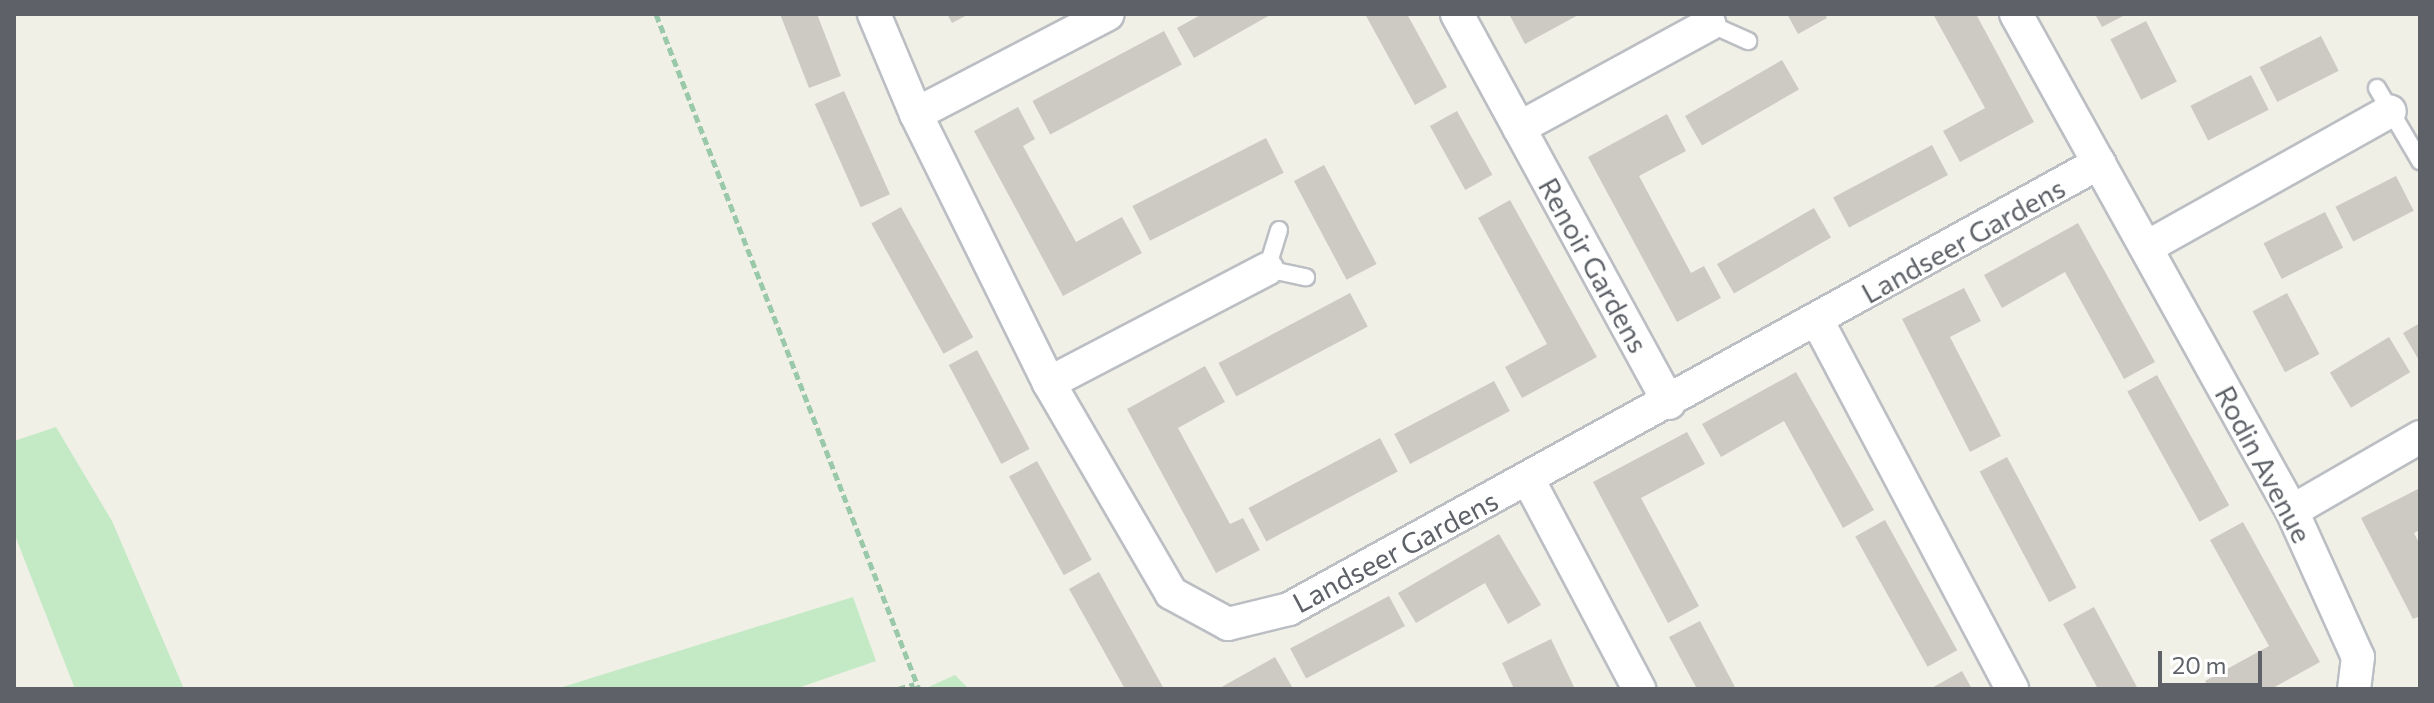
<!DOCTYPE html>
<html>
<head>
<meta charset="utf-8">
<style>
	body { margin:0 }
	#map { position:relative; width:2434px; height:703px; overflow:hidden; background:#f1f0e7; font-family:Commissioner,sans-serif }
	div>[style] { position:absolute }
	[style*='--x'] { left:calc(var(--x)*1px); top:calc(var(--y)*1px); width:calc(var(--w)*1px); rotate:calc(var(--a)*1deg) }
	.green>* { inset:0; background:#c3eac5 }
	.building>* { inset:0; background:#cdcac4; transform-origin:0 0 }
	.path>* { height:5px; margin-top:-2.5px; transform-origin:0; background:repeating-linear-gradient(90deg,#9ac9aa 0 8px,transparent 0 12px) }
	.roads { filter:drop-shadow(2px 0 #bbbec3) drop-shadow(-2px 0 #bbbec3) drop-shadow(0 2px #bbbec3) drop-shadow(0 -2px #bbbec3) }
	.lane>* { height:16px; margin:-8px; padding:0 8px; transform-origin:8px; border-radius:8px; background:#fff }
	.street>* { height:32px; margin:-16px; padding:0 16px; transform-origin:16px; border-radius:16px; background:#fff }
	span { translate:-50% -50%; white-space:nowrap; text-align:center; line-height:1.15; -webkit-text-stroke:6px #fff; paint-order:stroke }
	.street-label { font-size:28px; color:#5e6268 }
	.frame { position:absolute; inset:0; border:16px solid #5e6268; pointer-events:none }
	.scale { position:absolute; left:2158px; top:651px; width:104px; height:36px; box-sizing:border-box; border:4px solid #5e6268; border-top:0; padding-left:10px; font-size:24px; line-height:28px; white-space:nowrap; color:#5e6268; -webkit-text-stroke:6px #fff; paint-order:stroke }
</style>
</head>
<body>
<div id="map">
	<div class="green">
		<i style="clip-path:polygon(56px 427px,112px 521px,184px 689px,75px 689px,14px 533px,14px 441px)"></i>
		<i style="clip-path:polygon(853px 597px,876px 661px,795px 689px,556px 689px)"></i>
		<i style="clip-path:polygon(955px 675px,969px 689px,924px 689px)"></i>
	</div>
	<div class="building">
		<i style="clip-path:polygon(780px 14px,817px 14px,841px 76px,809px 88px)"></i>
		<i style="clip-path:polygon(947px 14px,969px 14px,952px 23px)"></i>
		<i style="clip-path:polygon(1202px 14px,1272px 14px,1194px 58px,1177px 28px)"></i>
		<i style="clip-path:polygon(1365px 14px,1407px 14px,1447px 87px,1415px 105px)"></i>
		<i style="clip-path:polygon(1509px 14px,1580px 14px,1525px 44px)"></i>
		<i style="clip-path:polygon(1787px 14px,1825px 14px,1827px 18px,1798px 34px)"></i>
		<i style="clip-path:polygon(1933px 14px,1976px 14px,2034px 122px,1960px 162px,1943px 131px,1985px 108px)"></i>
		<i style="clip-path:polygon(2095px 14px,2127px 14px,2102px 27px)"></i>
		<i style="left:2146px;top:21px;width:68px;height:40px;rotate:63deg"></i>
		<i style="left:1164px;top:31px;width:38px;height:149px;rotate:62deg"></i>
		<i style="left:2321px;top:36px;width:39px;height:69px;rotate:63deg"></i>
		<i style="left:1782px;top:60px;width:34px;height:112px;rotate:60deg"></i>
		<i style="left:2251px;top:75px;width:39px;height:68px;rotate:63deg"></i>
		<i style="left:844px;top:91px;width:113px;height:32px;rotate:66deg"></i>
		<i style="clip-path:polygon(1018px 107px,1035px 139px,1023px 146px,1076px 242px,1122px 217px,1142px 253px,1063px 296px,974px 131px)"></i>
		<i style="left:1457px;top:111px;width:73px;height:31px;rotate:61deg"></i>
		<i style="clip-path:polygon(1667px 114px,1686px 151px,1639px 176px,1691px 273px,1704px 266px,1721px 298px,1677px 322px,1588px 157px)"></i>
		<i style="left:1266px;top:138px;width:39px;height:150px;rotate:63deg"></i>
		<i style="left:1932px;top:145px;width:34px;height:112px;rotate:62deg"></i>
		<i style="left:1324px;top:165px;width:112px;height:34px;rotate:62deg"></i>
		<i style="left:2396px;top:176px;width:39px;height:68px;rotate:63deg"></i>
		<i style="clip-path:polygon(1510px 200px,1597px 357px,1522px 398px,1505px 367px,1547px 344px,1478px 218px)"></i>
		<i style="left:901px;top:207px;width:149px;height:34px;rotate:61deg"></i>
		<i style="left:1814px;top:208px;width:34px;height:112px;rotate:60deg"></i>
		<i style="left:2325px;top:212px;width:40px;height:69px;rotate:63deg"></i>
		<i style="clip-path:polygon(2078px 223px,2155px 362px,2124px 379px,2065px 272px,2002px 308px,1984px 275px)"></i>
		<i style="clip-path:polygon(1964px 288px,1981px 321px,1950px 337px,2001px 436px,1970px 452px,1902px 319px)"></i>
		<i style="left:1350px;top:293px;width:38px;height:149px;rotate:62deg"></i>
		<i style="left:2287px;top:293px;width:69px;height:39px;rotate:62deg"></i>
		<i style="clip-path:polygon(2420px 323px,2420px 362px,2403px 333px)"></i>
		<i style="left:2389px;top:337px;width:41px;height:69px;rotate:59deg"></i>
		<i style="left:977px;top:350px;width:112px;height:32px;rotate:62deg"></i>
		<i style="clip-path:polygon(1205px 366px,1225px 402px,1178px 428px,1230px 524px,1243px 518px,1260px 550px,1216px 573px,1127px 409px)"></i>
		<i style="clip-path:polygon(1796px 372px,1874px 510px,1843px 528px,1784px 421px,1721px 457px,1702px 424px)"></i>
		<i style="left:2157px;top:375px;width:149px;height:34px;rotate:61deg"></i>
		<i style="left:1494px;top:381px;width:34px;height:113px;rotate:62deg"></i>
		<i style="clip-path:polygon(1687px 432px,1705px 464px,1641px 498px,1699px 606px,1668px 623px,1593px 482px)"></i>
		<i style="left:1380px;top:438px;width:38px;height:149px;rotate:62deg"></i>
		<i style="left:2007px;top:457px;width:148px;height:31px;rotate:62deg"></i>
		<i style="left:1037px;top:461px;width:113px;height:32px;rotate:61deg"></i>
		<i style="clip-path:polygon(2420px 488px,2420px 530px,2414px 533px,2420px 545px,2420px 616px,2413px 619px,2361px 518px)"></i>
		<i style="left:1885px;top:520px;width:149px;height:34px;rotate:61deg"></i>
		<i style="clip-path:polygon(2243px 522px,2320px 662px,2271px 689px,2210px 689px,2205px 681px,2269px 646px,2210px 540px)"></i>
		<i style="clip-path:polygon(1499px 534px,1541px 605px,1508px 624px,1485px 583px,1416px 623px,1398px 593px)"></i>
		<i style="clip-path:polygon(1099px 572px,1164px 689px,1125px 689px,1069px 589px)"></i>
		<i style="left:1389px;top:596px;width:34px;height:112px;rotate:62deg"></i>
		<i style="clip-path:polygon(2094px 607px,2138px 689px,2098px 689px,2063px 624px)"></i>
		<i style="clip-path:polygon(1700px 621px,1736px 689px,1697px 689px,1669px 637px)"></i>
		<i style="clip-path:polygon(1551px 639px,1575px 689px,1514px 689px,1502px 663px)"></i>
		<i style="clip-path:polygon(1275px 657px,1292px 687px,1218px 689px)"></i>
		<i style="clip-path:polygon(1962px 671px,1972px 689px,1930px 689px)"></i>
	</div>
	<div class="path">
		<i style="--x:656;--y:14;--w:724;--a:68.71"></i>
		<i style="--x:898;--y:689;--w:17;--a:-17"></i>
	</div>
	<div class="roads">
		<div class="lane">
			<i style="--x:1711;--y:19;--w:5;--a:101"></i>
			<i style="--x:1710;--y:24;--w:42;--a:24.1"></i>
			<i style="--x:2377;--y:88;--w:85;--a:59.5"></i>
			<i style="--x:1279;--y:230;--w:41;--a:107.1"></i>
			<i style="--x:1267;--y:269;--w:40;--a:12"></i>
		</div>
		<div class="street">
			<i style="--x:874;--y:14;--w:108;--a:67.2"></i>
			<i style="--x:916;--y:114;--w:300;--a:63.7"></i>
			<i style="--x:1049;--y:383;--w:243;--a:59.8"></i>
			<i style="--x:1171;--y:593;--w:65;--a:28.5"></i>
			<i style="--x:1228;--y:624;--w:63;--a:-13.8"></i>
			<i style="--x:1289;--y:609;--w:925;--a:-28.84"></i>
			<i style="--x:1457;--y:14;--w:443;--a:61.4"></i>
			<i style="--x:2016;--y:14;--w:568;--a:60.96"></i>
			<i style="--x:2292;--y:511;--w:160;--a:65.7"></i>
			<i style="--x:2358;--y:657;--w:32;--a:97"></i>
			<i style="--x:916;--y:114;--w:216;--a:-27.5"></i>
			<i style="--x:1519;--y:128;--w:217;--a:-28.6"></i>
			<i style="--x:2147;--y:247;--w:278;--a:-29.2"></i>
			<i style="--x:1818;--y:322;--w:415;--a:62.1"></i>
			<i style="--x:1049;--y:383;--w:246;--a:-27.6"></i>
			<i style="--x:1528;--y:479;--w:238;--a:62.1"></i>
			<i style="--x:2292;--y:511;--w:148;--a:-30"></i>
		</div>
	</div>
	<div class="street-label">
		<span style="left:1963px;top:240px;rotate:-29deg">Landseer Gardens</span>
		<span style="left:1594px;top:265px;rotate:61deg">Renoir Gardens</span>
		<span style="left:2264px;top:464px;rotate:62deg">Rodin Avenue</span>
		<span style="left:1395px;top:551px;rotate:-28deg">Landseer Gardens</span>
	</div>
	<div class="frame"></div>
	<div class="scale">20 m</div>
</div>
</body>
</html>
